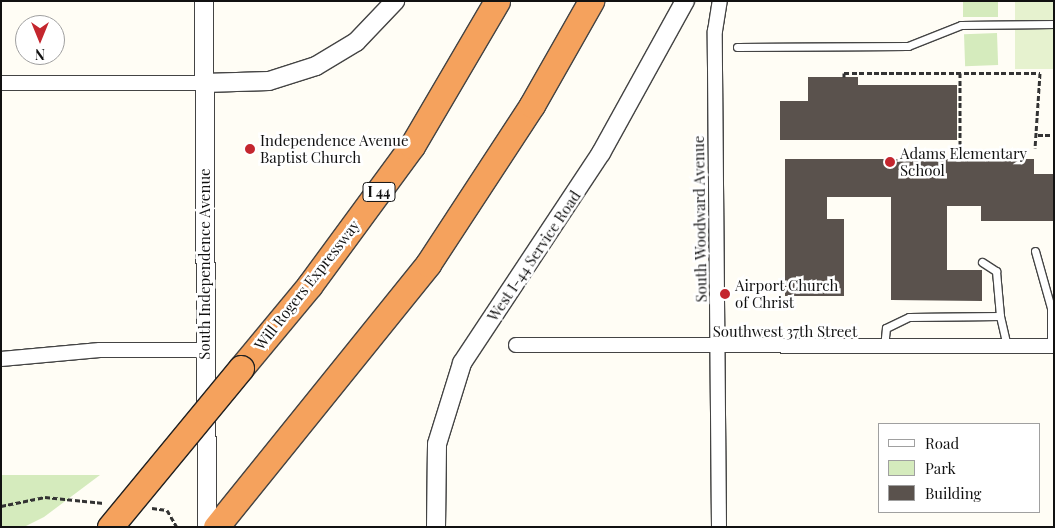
<!DOCTYPE html>
<html>
<head>
<meta charset="utf-8">
<style>
	body { margin:0 }
	#map { position:relative; width:1055px; height:528px; overflow:hidden; background:#fffdf5; font-family:"Playfair Display",serif }
	div>[style] { position:absolute }
	[style*='--x'] { left:calc(var(--x)*1px); top:calc(var(--y)*1px); width:calc(var(--w)*1px); rotate:calc(var(--a)*1deg) }
	.green>* { inset:0; background:#d5ebbd; transform-origin:0 0 }
	.pitch>* { inset:0; background:#e6f2cf; transform-origin:0 0 }
	.building>* { inset:0; background:#5a524d }
	.path>* { height:3px; margin-top:-1.5px; transform-origin:0; background:repeating-linear-gradient(90deg,#333 0 5px,transparent 0 7.5px) }
	.roads { filter:drop-shadow(1px 0 #444) drop-shadow(-1px 0 #444) drop-shadow(0 1px #444) drop-shadow(0 -1px #444) }
	.service>* { height:7px; margin:-3.5px; padding:0 3.5px; transform-origin:3.5px; border-radius:3.5px; background:#fff }
	.minor>* { height:14px; margin:-7px; padding:0 7px; transform-origin:7px; border-radius:7px; background:#fff }
	.tertiary>* { height:18px; margin:-9px; padding:0 9px; transform-origin:9px; border-radius:9px; background:#fff }
	.motorway>* { height:25px; margin:-12.5px; padding:0 12.5px; transform-origin:12.5px; border-radius:12.5px; background:#f5a25d }
	.bridges { filter:drop-shadow(1px 0 #222) drop-shadow(-1px 0 #222) drop-shadow(0 1px #222) drop-shadow(0 -1px #222) }
	.motorway-bridge>* { height:25px; margin:-12.5px; padding:0 12.5px; transform-origin:12.5px; border-radius:12.5px; background:#f5a25d }
	.dots>* { width:14px; height:14px; translate:-50% -50%; box-sizing:border-box; border:2px solid #fff; border-radius:50% }
	span { translate:-50% -50%; white-space:nowrap; text-align:center; line-height:1.15; -webkit-text-stroke:5px #fff; paint-order:stroke }
	.shield-label span { padding:1px 4px; background:#fff; border:1px solid; border-radius:4px; -webkit-text-stroke-width:0 }
	.shield-label { font-size:14px; color:#111; font-weight:700 }
	.poi-label { font-size:15px; color:#111 }
	.left { translate:0 -50%; text-align:left }
	.street-label { font-size:15px; color:#111 }
	.frame { position:absolute; inset:0; border:2px solid #111; pointer-events:none }
	.legend { position:absolute; left:878px; top:423px; width:162px; height:90px; box-sizing:border-box; background:#fff; border:1px solid #a0a0a0; margin:0; padding:6px 9px; list-style:none; font-size:15px; color:#111 }
	.legend li { display:flex; align-items:center; gap:10px; height:25px }
	.legend b { width:25px; border:1px solid #a0a0a0 }
	.north { position:absolute; left:15px; top:15px; width:50px; height:50px; box-sizing:border-box; background:#fff; border:1px solid #a0a0a0; border-radius:50%; rotate:180deg; font-size:14px; font-weight:700; line-height:20px; text-align:center; color:#111 }
	.north::after { content:''; display:block; margin:auto; width:18px; height:22px; background:#c4262e; clip-path:polygon(50% 0,100% 100%,50% 72%,0 100%) }
</style>
</head>
<body>
<div id="map">
	<div class="green">
		<i style="left:963px;top:1px;width:35px;height:16px"></i>
		<i style="left:997px;top:33px;width:32px;height:33px;rotate:88deg"></i>
		<i style="clip-path:polygon(1px 475px,100px 475px,44px 517px,24px 527px,1px 527px)"></i>
	</div>
	<div class="pitch">
		<i style="left:1015px;top:1px;width:39px;height:68px"></i>
	</div>
	<div class="building">
		<i style="clip-path:polygon(808px 77px,858px 77px,858px 85px,957px 85px,957px 140px,780px 140px,780px 101px,808px 101px)"></i>
		<i style="clip-path:polygon(785px 159px,1034px 159px,1034px 174px,1054px 174px,1054px 221px,981px 221px,981px 206px,947px 206px,947px 270px,982px 270px,982px 301px,891px 300px,891px 197px,827px 197px,827px 219px,844px 219px,844px 296px,785px 296px)"></i>
	</div>
	<div class="path">
		<i style="--x:960;--y:73;--w:86;--a:90"></i>
		<i style="--x:844;--y:77;--w:4;--a:-90"></i>
		<i style="--x:844;--y:73;--w:196;--a:0"></i>
		<i style="--x:1040;--y:73;--w:75;--a:93.8"></i>
		<i style="--x:1038;--y:135;--w:16;--a:0"></i>
		<i style="--x:1;--y:506;--w:45;--a:-11.6"></i>
		<i style="--x:45;--y:497;--w:59;--a:5.8"></i>
		<i style="--x:152;--y:508;--w:15;--a:8"></i>
		<i style="--x:167;--y:510;--w:20;--a:60"></i>
	</div>
	<div class="roads">
		<div class="service">
			<i style="--x:737;--y:47;--w:171;--a:-0.3"></i>
			<i style="--x:908;--y:46;--w:57;--a:-21.6"></i>
			<i style="--x:961;--y:25;--w:93;--a:-0.6"></i>
			<i style="--x:1035;--y:251;--w:59;--a:74.3"></i>
			<i style="--x:1051;--y:308;--w:38;--a:90"></i>
			<i style="--x:982;--y:262;--w:17;--a:33"></i>
			<i style="--x:996;--y:271;--w:45;--a:84.9"></i>
			<i style="--x:884;--y:347;--w:19;--a:-84"></i>
			<i style="--x:886;--y:328;--w:25;--a:-26"></i>
			<i style="--x:909;--y:317;--w:91;--a:-0.6"></i>
			<i style="--x:1000;--y:316;--w:31;--a:77"></i>
		</div>
		<div class="minor">
			<i style="--x:1;--y:83;--w:203;--a:0"></i>
			<i style="--x:516;--y:345;--w:538;--a:0.11"></i>
			<i style="--x:1;--y:359;--w:99;--a:-5.2"></i>
			<i style="--x:100;--y:350;--w:105;--a:0"></i>
			<i style="--x:719;--y:527;--w:496;--a:-90.5"></i>
			<i style="--x:715;--y:31;--w:30;--a:-81"></i>
		</div>
		<div class="tertiary">
			<i style="--x:204;--y:1;--w:526;--a:89.67"></i>
			<i style="--x:204;--y:83;--w:65;--a:-1.8"></i>
			<i style="--x:269;--y:81;--w:49;--a:-17.7"></i>
			<i style="--x:316;--y:66;--w:47;--a:-31"></i>
			<i style="--x:356;--y:42;--w:57;--a:-46.4"></i>
			<i style="--x:436;--y:527;--w:83;--a:-89.3"></i>
			<i style="--x:437;--y:444;--w:85;--a:-72.8"></i>
			<i style="--x:462;--y:363;--w:252;--a:-56.5"></i>
			<i style="--x:601;--y:153;--w:174;--a:-61.1"></i>
		</div>
		<div class="motorway">
			<i style="--x:241;--y:368;--w:107;--a:-50.3"></i>
			<i style="--x:309;--y:286;--w:174;--a:-53.7"></i>
			<i style="--x:412;--y:146;--w:168;--a:-59.6"></i>
			<i style="--x:216;--y:527;--w:338;--a:-51.1"></i>
			<i style="--x:428;--y:264;--w:190;--a:-56.8"></i>
			<i style="--x:532;--y:105;--w:120;--a:-60.4"></i>
		</div>
	</div>
	<div class="bridges">
		<div class="motorway-bridge">
			<i style="--x:110;--y:527;--w:206;--a:-50.5"></i>
		</div>
	</div>
	<div class="dots">
		<i style="left:250px;top:149px;background:#c4262e"></i>
		<i style="left:890px;top:162px;background:#c4262e"></i>
		<i style="left:725px;top:294px;background:#c4262e"></i>
	</div>
	<div class="shield-label">
		<span style="left:379px;top:192px">I 44</span>
	</div>
	<div class="poi-label">
		<span class="left" style="left:260px;top:149px">Independence Avenue<br>Baptist Church</span>
		<span class="left" style="left:900px;top:162px">Adams Elementary<br>School</span>
		<span class="left" style="left:735px;top:294px">Airport Church<br>of Christ</span>
	</div>
	<div class="street-label">
		<span style="left:700px;top:219px;rotate:-91deg">South Woodward Avenue</span>
		<span style="left:534px;top:256px;rotate:-56deg">West I-44 Service Road</span>
		<span style="left:205px;top:264px;rotate:-90deg">South Independence Avenue</span>
		<span style="left:307px;top:285px;rotate:-52deg">Will Rogers Expressway</span>
		<span style="left:785px;top:332px">Southwest 37th Street</span>
	</div>
	<div class="frame"></div>
	<ul class="legend">
	<li><b style="height:6px;background:#fff"></b>Road</li>
	<li><b style="height:14px;background:#d5ebbd"></b>Park</li>
	<li><b style="height:14px;background:#5a524d"></b>Building</li>
	</ul>
	<div class="north">N</div>
</div>
</body>
</html>
